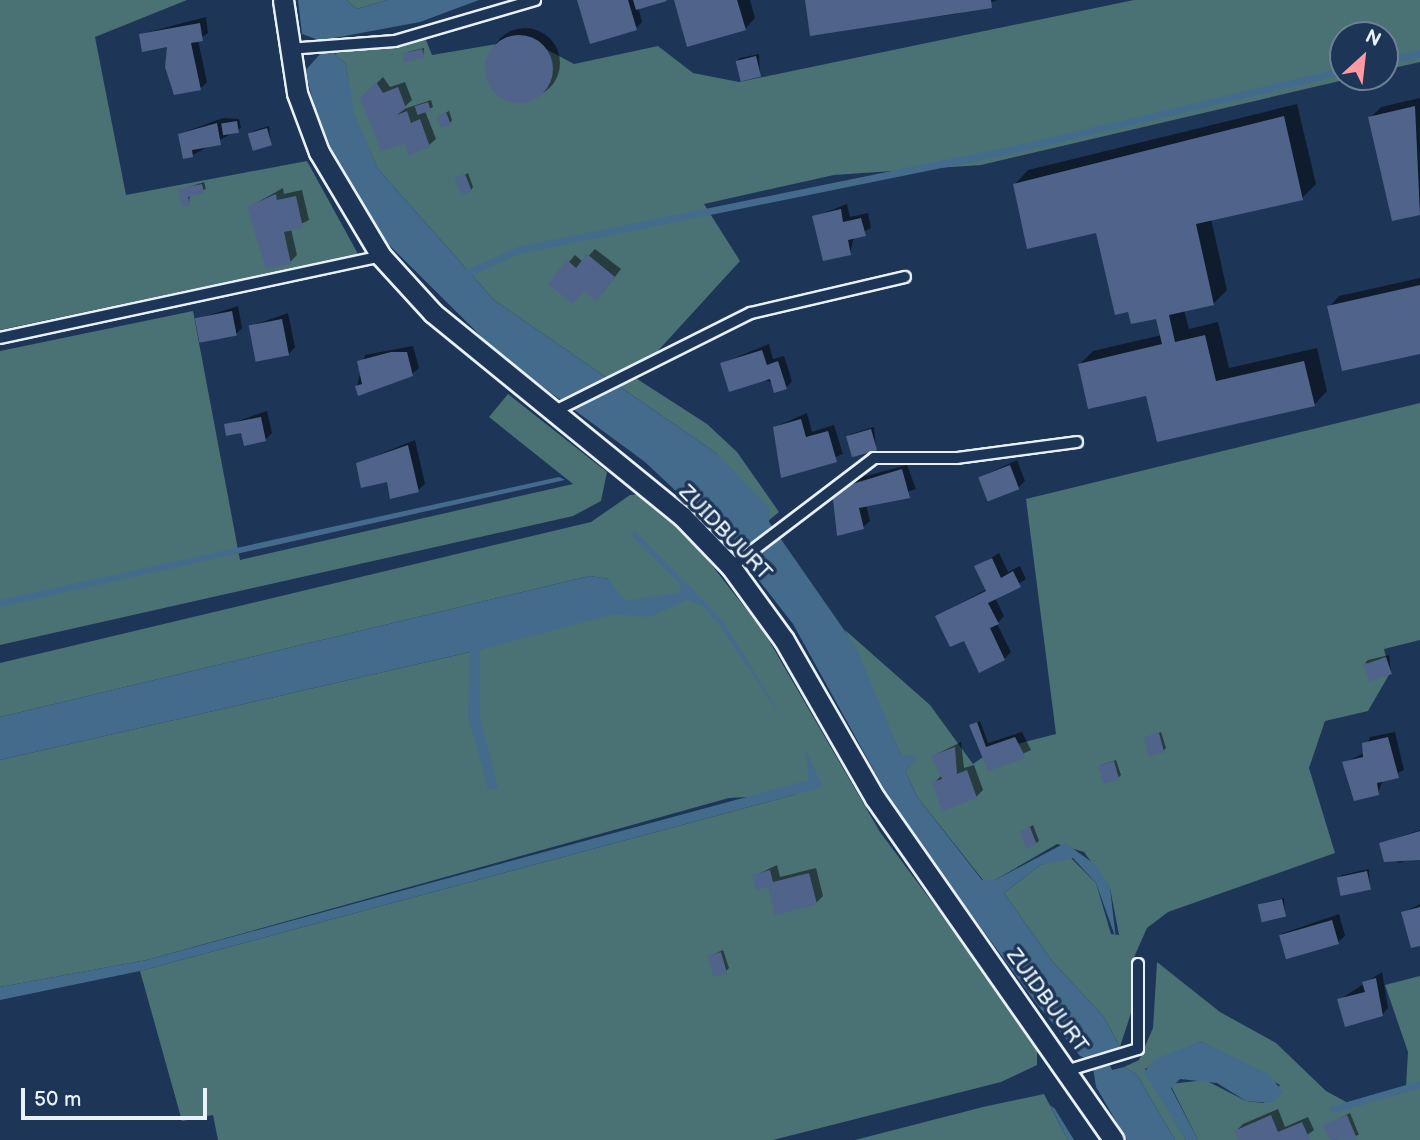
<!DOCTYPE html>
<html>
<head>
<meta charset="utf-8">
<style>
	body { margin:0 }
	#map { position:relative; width:1420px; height:1140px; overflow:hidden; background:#1d3557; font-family:"Balsamiq Sans",sans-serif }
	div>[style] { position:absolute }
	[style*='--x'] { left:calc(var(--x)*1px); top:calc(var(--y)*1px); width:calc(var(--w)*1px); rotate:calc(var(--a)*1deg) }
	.green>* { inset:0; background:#4a7174 }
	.water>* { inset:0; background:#446b8c }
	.shadow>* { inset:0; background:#0007 }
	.round { border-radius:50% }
	.stream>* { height:7px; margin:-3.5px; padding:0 3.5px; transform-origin:3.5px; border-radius:3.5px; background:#446b8c }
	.building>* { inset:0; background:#50638a; transform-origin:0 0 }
	.roads { filter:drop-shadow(2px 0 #e8f1f8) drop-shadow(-2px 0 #e8f1f8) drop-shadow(0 2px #e8f1f8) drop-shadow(0 -2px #e8f1f8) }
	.lane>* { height:10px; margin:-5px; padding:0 5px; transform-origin:5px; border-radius:5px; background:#1d3557 }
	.street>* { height:19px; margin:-9.5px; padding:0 9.5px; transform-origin:9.5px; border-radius:9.5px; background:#1d3557 }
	span { translate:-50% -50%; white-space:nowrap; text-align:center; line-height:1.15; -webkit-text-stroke:7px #1d3557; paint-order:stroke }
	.street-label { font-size:21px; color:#e8f1f8 }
	.north { position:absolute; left:1329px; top:21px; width:70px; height:70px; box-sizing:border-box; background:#1d3557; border:2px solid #6e8097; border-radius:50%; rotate:27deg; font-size:19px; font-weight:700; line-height:28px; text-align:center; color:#e8f1f8 }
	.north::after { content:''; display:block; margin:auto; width:24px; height:32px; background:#ff9aa2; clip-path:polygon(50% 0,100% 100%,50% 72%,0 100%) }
	.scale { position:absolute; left:21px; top:1088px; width:186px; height:32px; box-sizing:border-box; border:4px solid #e8f1f8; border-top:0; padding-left:9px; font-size:21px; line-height:24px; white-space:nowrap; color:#e8f1f8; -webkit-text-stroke:5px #1d3557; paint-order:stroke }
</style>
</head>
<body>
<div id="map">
	<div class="green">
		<i style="clip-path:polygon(0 0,187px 0,95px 37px,126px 195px,307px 161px,358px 254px,0 330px)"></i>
		<i style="clip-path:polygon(346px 0,387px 0,357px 9px)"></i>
		<i style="clip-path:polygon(1134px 0,1420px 0,1420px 62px,1385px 70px,1385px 35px,1343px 35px,1343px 77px,1357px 77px,981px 165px,834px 175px,704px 204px,740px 261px,634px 377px,707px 424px,737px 452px,779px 512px,768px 521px,716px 453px,494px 300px,378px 169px,353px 113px,346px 64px,334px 54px,424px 35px,432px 55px,527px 39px,574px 64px,658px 46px,693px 73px,739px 82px)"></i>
		<i style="clip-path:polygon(193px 311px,240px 560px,573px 484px,489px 417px,508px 394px,607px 472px,601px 501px,573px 516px,0 645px,0 351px)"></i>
		<i style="clip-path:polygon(1420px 403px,1420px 640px,1384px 649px,1390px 673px,1368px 711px,1325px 721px,1309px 768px,1335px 853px,1168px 912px,1147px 928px,1131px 964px,1131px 1013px,1120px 1047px,1104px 1017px,1052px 961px,1004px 893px,1040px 865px,1069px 856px,1096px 883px,1111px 934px,1119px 935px,1110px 888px,1084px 852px,1057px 844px,995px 880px,983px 880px,918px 798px,905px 771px,916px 760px,901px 755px,845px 630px,930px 705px,973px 764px,993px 750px,1056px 734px,1026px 499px)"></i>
		<i style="clip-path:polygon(642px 494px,700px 550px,764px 632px,880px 832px,1037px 1043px,1037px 1065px,1001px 1082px,773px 1140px,218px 1140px,213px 1115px,182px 1121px,140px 971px,797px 794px,729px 798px,147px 960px,0 987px,0 760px,479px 650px,609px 579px,590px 576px,0 717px,0 663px,591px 522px,630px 495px)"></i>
		<i style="clip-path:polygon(1157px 962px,1220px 1012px,1276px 1043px,1326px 1091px,1350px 1104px,1406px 1087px,1408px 1052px,1385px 985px,1420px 976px,1420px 1140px,1198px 1140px,1170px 1084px,1205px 1080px,1246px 1101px,1264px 1103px,1280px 1085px,1201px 1041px,1145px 1069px,1186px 1140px,1175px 1140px,1137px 1075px,1124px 1067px,1139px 1060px,1153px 1028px)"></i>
		<i style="clip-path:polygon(1044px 1094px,1068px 1140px,855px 1140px,983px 1107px)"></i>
	</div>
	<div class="water">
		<i style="clip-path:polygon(298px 0,346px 0,357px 9px,387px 0,479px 0,420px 22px,334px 38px,334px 54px,346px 64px,354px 113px,378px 169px,494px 300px,716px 453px,770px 508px,769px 522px,856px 647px,901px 755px,914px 755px,916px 761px,905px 771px,918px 798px,982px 880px,995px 880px,1065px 843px,1096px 865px,1110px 888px,1116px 939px,1096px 883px,1073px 858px,1040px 865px,1004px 893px,1052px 961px,1104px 1017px,1120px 1047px,1106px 1056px,1112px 1070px,1124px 1067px,1137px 1075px,1175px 1140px,1127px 1140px,1096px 1087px,1092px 1061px,1080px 1056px,1036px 1003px,898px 814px,793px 624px,751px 570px,757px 553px,748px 541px,727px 539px,645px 462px,501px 356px,380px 236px,344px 180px,316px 112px,305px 71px,320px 54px,319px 40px,302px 34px)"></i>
		<i style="clip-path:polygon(559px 477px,565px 480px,0 607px,0 600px)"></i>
		<i style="clip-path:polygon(634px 530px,723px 621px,787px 725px,720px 626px,703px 606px,687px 600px,649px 617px,615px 614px,479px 650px,480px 718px,498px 788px,488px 789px,468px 716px,470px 652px,0 760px,0 717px,590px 576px,609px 579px,625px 601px,678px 593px,681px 585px,632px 536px)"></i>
		<i style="clip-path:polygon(805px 749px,823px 787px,140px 971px,0 1000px,0 987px,147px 960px,809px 780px)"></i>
		<i style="clip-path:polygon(1201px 1041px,1270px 1075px,1283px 1093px,1271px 1103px,1246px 1101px,1217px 1083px,1180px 1079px,1171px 1088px,1198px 1140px,1186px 1140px,1144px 1072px,1155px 1059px)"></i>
		<i style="clip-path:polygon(1050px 1105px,1055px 1109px,1074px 1140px,1068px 1140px)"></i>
	</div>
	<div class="shadow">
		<i style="clip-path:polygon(579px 0,663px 0,638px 7px,642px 22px,636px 28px)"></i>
		<i style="clip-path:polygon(675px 0,750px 0,755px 18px,745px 29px)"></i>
		<i style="clip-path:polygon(807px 0,998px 0,956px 14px,812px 34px)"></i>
		<i style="clip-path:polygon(206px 17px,208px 33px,198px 40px,207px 82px,200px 89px,169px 45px,141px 34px)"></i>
		<i class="round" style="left:490px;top:28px;width:70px;height:70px"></i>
		<i style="clip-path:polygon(424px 48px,423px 57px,405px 55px,408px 52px)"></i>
		<i style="clip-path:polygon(759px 54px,760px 75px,737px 60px,740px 58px)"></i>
		<i style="clip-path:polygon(383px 77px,390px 87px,405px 82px,412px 100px,401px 110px,431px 100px,433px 107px,425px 111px,436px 139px,429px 145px,406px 141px,362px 98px)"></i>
		<i style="clip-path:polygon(1420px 98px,1420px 213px,1394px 219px,1370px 118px,1381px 107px)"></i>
		<i style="clip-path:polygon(1297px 104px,1316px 184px,1302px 198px,1211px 219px,1227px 290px,1213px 304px,1184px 310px,1189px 329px,1218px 322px,1229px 368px,1317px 348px,1327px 391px,1314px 405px,1148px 394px,1080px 364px,1093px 351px,1162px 335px,1158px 317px,1097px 231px,1015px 184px,1028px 170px)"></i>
		<i style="clip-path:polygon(449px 111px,452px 120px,450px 123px,439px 116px)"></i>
		<i style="clip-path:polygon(223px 118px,239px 119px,241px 128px,193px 155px,179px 134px)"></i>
		<i style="clip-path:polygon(269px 126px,271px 144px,250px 134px,253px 131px)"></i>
		<i style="clip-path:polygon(468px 173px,473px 187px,471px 190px,457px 179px)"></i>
		<i style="clip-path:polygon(204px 182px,206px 189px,190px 194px,189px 204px,180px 190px)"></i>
		<i style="clip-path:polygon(283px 188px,284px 194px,302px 190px,309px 220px,291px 229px,297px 255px,290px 262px,249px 207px)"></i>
		<i style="clip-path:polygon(847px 204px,850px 217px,868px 213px,871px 228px,854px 237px,850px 253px,814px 217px)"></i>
		<i style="clip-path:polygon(595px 249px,621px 269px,603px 292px,550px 284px,575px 255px,583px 262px)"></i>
		<i style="clip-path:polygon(1420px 278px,1420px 352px,1329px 307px,1339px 296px)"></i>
		<i style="clip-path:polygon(238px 306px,242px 328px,236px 334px,197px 319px)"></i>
		<i style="clip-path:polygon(288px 313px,295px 347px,289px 354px,251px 326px)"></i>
		<i style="clip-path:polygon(769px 344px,773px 359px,784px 356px,792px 381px,786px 388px,722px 363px)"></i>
		<i style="clip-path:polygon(413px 346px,419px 368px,412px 374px,357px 386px,365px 355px)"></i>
		<i style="clip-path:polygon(267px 411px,272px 433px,265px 440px,226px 425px)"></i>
		<i style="clip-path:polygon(807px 413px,812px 432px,834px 425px,843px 454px,783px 476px,775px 427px)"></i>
		<i style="clip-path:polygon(874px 427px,876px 449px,848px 436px,851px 434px)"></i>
		<i style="clip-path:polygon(415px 440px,425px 484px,418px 490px,358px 463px)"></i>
		<i style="clip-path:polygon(1017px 460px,1025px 481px,1018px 488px,980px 477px)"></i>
		<i style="clip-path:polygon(907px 465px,916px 489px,866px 505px,870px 521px,863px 527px,840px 483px)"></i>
		<i style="clip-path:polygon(999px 553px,1008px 572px,1020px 566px,1026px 579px,995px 598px,1004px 616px,997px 624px,1011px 652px,1004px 659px,937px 616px,987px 589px,976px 567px)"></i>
		<i style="clip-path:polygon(1389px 655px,1391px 672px,1365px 663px,1368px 660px)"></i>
		<i style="clip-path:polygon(980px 721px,988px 743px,1022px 732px,1031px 750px,988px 769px,971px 726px)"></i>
		<i style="clip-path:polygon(1161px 732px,1166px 748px,1163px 751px,1146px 738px)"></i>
		<i style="clip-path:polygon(1395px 732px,1404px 770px,1383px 780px,1378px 793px,1344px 763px,1364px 753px,1370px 737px)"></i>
		<i style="clip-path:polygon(961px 742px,964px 768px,974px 765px,983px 790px,976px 797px,934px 783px,942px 775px,933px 756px)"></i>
		<i style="clip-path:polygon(1116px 760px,1121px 775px,1118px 778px,1101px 765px)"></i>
		<i style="clip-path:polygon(1033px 825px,1039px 841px,1036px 843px,1022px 832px)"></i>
		<i style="clip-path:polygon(1420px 830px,1420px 857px,1398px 863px,1381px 843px)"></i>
		<i style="clip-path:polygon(777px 865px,780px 877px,816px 868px,823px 896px,816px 903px,754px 876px)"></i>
		<i style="clip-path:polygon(1369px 869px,1370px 889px,1339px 878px,1342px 875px)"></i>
		<i style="clip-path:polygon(1284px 898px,1285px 915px,1260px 906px,1263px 903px)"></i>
		<i style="clip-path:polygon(1420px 904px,1420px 944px,1403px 913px)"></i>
		<i style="clip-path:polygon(1339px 914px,1345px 936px,1338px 942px,1281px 934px)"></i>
		<i style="clip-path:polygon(723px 950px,729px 968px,726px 971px,710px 956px)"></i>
		<i style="clip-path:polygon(1382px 972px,1388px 1008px,1382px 1015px,1339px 1000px)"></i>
		<i style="clip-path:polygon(1278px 1109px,1285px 1127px,1308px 1117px,1314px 1130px,1300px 1140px,1242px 1140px,1236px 1131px,1243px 1124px)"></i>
		<i style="clip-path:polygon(1350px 1113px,1359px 1135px,1332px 1140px,1325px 1126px)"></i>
	</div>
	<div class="stream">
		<i style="--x:1385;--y:61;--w:36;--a:-13"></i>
		<i style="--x:469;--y:272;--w:54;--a:-24.2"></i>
		<i style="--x:518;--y:250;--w:498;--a:-11.5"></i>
		<i style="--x:1006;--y:151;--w:346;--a:-13.4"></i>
		<i style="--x:1333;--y:1109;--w:91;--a:-16"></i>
	</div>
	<div class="building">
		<i style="clip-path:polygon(577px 0,628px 0,637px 30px,590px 44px)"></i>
		<i style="clip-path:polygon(633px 0,666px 0,667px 1px,636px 10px)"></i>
		<i style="clip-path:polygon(674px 0,737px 0,746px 30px,687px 47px)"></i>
		<i style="clip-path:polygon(805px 0,991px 0,992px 8px,810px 36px)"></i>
		<i style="clip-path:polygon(200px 23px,203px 41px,191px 43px,201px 90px,174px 95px,165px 67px,167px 47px,142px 52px,139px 34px)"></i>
		<i class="round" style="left:485px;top:35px;width:68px;height:68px"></i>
		<i style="left:422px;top:49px;width:9px;height:20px;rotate:77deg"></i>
		<i style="left:756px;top:56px;width:21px;height:21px;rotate:76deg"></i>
		<i style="clip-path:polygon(376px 82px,383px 93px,398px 87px,406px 108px,397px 115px,407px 111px,411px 123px,420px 119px,430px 147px,409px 155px,405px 144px,381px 151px,360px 98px)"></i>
		<i style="left:428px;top:102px;width:9px;height:14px;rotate:72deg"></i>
		<i style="clip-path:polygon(1415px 106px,1420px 215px,1392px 221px,1368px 117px)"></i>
		<i style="clip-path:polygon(446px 112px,451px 125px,441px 128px,437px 116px)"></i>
		<i style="clip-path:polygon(1284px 116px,1303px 200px,1196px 224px,1214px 305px,1169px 315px,1175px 342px,1205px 335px,1216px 381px,1304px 361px,1315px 406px,1157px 442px,1146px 396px,1088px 409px,1078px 364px,1162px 344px,1156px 319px,1131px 324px,1128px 312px,1115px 315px,1096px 233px,1027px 249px,1013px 184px)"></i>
		<i style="left:237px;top:121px;width:12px;height:16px;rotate:81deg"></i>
		<i style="clip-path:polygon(217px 123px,221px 145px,192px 150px,193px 157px,183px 159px,178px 134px)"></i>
		<i style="left:267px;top:128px;width:18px;height:20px;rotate:74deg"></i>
		<i style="left:465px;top:174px;width:18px;height:11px;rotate:68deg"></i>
		<i style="clip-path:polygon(202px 184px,204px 193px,188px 197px,190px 205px,182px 207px,178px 189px)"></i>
		<i style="clip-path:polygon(276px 194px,277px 200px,296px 196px,303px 228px,284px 232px,291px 264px,266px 269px,247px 207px)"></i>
		<i style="clip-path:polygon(841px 209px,843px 222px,861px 218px,866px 236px,848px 240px,851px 255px,823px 261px,812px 216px)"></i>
		<i style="clip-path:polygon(587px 254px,615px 277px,596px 301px,584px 291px,573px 304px,548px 284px,567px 260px,576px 268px)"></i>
		<i style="clip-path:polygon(1420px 285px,1420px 354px,1342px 371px,1327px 306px)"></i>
		<i style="left:232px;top:311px;width:25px;height:38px;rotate:79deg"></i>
		<i style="left:282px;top:319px;width:37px;height:34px;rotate:79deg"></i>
		<i style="clip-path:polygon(762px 350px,767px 365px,778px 361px,787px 389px,774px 393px,770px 379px,729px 392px,720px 363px)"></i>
		<i style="clip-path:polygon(391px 352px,407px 352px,413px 376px,358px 396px,355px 386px,362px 384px,357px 361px)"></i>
		<i style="clip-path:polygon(261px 417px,266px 441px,244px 446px,241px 433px,226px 436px,224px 424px)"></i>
		<i style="clip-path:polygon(801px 419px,806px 437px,828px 431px,837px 462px,781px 478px,773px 427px)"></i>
		<i style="left:871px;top:429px;width:22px;height:26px;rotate:74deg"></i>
		<i style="clip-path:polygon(408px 445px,419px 492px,390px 499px,387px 482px,361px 488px,356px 463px)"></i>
		<i style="left:1010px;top:465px;width:26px;height:34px;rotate:69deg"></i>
		<i style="clip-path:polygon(902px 469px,910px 498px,859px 508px,864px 529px,837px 536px,832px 490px)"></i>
		<i style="clip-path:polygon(992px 558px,1001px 578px,1013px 571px,1021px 587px,988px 603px,999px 624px,990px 628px,1005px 660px,979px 673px,964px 641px,950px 647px,935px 616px,986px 591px,974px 566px)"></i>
		<i style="left:1386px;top:657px;width:18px;height:24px;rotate:71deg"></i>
		<i style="clip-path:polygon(977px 722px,986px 747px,1015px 737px,1026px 758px,988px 771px,969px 725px)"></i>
		<i style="left:1159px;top:733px;width:20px;height:16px;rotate:75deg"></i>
		<i style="clip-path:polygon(1388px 737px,1399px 778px,1377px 783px,1379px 795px,1354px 801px,1342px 762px,1363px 757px,1362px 743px)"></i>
		<i style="clip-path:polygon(955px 747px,957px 774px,967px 770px,977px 798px,942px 811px,932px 782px,942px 779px,931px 756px)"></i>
		<i style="left:1114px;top:761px;width:19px;height:16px;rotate:74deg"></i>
		<i style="left:1030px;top:827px;width:19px;height:11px;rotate:69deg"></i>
		<i style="clip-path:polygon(1420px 831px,1420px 860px,1384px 862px,1379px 843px)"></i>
		<i style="clip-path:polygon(770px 870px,773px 882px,809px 873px,817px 904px,775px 915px,768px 887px,756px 890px,752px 875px)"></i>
		<i style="left:1367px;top:871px;width:19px;height:31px;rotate:78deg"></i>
		<i style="left:1282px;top:899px;width:18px;height:25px;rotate:77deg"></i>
		<i style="clip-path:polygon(1420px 907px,1420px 946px,1411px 948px,1401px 912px)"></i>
		<i style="left:1332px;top:920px;width:25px;height:55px;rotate:74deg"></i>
		<i style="left:721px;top:952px;width:22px;height:14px;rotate:74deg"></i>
		<i style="clip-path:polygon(1376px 978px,1383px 1016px,1345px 1027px,1337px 999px,1365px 992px,1362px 982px)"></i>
		<i style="clip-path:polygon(1271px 1115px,1278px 1132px,1302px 1122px,1310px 1140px,1238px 1140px,1234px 1131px)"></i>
		<i style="clip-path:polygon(1347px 1115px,1357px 1139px,1330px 1140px,1323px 1125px)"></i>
	</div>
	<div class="roads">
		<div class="lane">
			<i style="--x:288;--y:49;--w:107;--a:-4.3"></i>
			<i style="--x:395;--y:41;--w:146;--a:-16.3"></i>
			<i style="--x:0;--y:338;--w:390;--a:-12.1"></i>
			<i style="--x:553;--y:412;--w:221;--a:-26.6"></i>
			<i style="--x:751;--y:313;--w:158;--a:-13.2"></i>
			<i style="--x:731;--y:567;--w:180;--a:-37.3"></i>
			<i style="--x:874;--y:458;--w:83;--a:0"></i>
			<i style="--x:957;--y:458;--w:121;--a:-7.6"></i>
			<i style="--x:1069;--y:1070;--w:72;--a:-16.9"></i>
			<i style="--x:1138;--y:1049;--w:85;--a:-90"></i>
		</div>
		<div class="street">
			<i style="--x:283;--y:0;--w:94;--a:81.4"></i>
			<i style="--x:297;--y:93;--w:63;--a:69.6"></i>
			<i style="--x:319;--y:152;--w:121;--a:59.2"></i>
			<i style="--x:381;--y:256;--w:77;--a:47.6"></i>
			<i style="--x:433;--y:313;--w:321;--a:39.2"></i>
			<i style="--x:682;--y:516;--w:71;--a:46.1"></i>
			<i style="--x:731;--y:567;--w:90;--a:54"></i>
			<i style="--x:784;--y:640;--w:182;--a:60.1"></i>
			<i style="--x:875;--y:798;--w:417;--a:55.1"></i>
		</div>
	</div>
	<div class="street-label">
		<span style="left:725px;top:533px;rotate:46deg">ZUIDBUURT</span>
		<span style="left:1047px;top:1001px;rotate:54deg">ZUIDBUURT</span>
	</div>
	<div class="north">N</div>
	<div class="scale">50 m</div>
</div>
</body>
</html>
